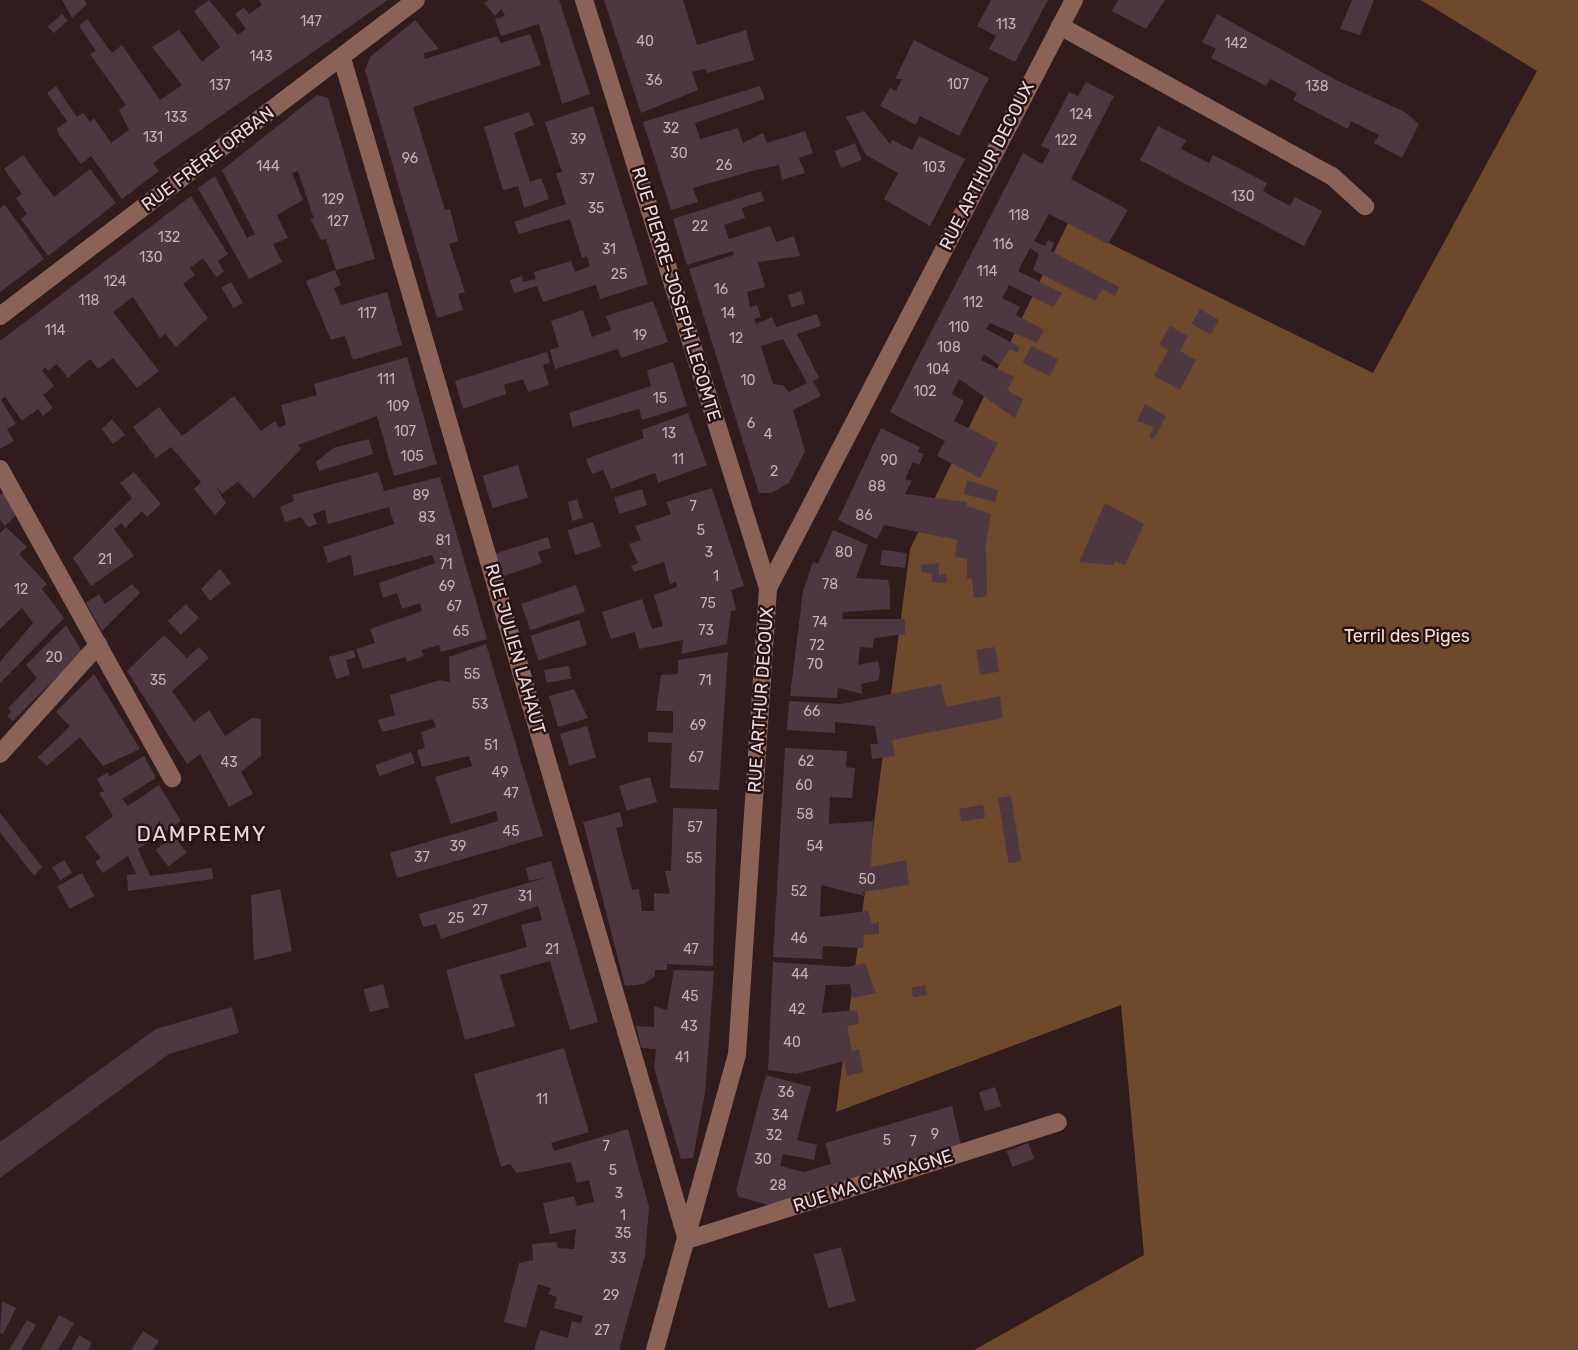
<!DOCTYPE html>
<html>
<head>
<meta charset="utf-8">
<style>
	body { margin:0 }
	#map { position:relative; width:1578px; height:1350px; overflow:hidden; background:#301b1d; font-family:Rubik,sans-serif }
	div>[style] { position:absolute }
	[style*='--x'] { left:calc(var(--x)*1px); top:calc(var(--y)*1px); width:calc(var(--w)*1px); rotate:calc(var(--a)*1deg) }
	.forest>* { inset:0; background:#6f492b }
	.building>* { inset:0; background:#4d3841; transform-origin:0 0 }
	.minor>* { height:18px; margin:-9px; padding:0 9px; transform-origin:9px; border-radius:9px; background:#8b6256 }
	span { translate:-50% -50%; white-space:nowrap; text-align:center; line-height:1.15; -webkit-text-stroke:5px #261214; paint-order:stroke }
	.number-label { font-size:14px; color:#c2b2b4 }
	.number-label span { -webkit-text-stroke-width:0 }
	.street-label { font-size:18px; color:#e9dadb }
	.park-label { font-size:18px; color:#f8decb }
	.quarter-label { font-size:21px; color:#e9dadb; letter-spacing:2px }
</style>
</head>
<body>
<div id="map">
	<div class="forest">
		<i style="clip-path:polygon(1421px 0,1578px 0,1578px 1350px,974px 1350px,1144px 1255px,1121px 1005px,836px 1112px,910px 549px,1068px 223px,1373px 373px,1537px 71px)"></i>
	</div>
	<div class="building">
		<i style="clip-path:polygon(62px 0,84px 0,87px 4px,72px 18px)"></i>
		<i style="clip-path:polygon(209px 0,238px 35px,246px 29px,235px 14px,244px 7px,249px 14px,262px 5px,259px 0,388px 0,153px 163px,159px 171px,122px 199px,91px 156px,81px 164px,59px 135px,57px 129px,67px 121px,47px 93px,56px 86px,77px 117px,83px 113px,90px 122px,94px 118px,111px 143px,129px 130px,119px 110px,126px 105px,90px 54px,96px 51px,79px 26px,87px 19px,112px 53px,122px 45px,160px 100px,182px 85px,152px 47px,179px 30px,202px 62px,220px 47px,194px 11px)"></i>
		<i style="clip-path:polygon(489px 0,559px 0,590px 94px,562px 104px,539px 24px,501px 36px,495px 19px,505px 16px,501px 9px,495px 16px,484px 3px)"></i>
		<i style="clip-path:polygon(604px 0,683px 0,697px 45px,746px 30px,754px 60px,707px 73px,705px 69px,692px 72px,698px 90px,641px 113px)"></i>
		<i style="clip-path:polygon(991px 0,1048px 0,1015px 62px,989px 49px,996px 36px,977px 26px)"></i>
		<i style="clip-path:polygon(1118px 0,1165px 0,1146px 29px,1112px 11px)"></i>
		<i style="clip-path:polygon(1352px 0,1374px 0,1360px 35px,1340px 29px)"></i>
		<i style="left:62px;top:14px;width:9px;height:19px;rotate:49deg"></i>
		<i style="clip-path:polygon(1217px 14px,1338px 81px,1405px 112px,1419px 124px,1402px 158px,1374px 143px,1379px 135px,1351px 121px,1348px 129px,1293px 100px,1297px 93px,1270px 79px,1266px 86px,1211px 58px,1216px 49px,1202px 42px)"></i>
		<i style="clip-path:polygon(415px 20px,439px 49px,424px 53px,425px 59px,497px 36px,501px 43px,530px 34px,541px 65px,413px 107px,445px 210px,450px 209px,458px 241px,449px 244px,465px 292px,458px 294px,463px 310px,437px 318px,365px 70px,370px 57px)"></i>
		<i style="clip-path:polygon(914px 40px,989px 78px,959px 136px,920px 116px,916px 125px,880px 106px,890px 88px,896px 91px,902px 79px,895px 79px)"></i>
		<i style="clip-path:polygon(1086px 82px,1114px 96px,1071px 179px,1128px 210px,1108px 244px,1049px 214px,1034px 241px,1045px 246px,1048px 240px,1054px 243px,1051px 251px,1119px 287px,1115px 296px,1102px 289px,1095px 301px,1033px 270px,1039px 254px,1030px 248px,1018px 271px,1062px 293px,1053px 307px,1009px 285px,1002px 298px,1020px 307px,1016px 315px,1044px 330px,1037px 343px,990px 323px,986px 329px,1020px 347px,1017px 353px,1010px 349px,999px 365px,984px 354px,981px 360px,1014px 377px,1007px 390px,1023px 399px,1015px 418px,959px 379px,952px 394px,964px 401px,954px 421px,998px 443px,980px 478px,937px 456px,945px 441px,890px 412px,1023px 153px,1042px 164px,1050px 150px,1041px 146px,1069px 92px,1078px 96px)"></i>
		<i style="clip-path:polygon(760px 86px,765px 99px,695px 123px,700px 139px,738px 128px,743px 143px,763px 133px,767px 143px,805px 131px,813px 153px,799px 158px,805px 173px,782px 180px,779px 165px,752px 171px,693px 188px,698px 202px,671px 210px,643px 122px)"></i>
		<i style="clip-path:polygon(317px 95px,328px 98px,375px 259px,336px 270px,326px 239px,321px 240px,310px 218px,314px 219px,298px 171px,292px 173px,303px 200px,277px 215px,288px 238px,273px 244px,282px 262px,249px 279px,198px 188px,215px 176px,247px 238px,255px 234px,222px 170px)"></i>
		<i style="clip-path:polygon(593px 106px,648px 284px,600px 299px,596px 285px,543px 302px,537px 286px,514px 293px,510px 280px,522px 276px,523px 282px,536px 279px,534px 272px,571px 261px,575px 272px,590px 266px,587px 256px,582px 258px,570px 219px,519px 234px,514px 222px,566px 204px,556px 173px,562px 172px,545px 122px)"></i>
		<i style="clip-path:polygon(864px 111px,890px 144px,892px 140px,912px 150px,919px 136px,965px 159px,930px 226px,884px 199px,898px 173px,866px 155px,846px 117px)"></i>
		<i style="clip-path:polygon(529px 112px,534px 125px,514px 133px,530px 182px,541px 178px,549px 199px,524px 208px,518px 186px,503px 190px,484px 127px)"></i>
		<i style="clip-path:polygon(1158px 126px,1186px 140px,1181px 149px,1209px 163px,1213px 155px,1267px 183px,1263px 191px,1277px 199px,1290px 206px,1295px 197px,1322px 211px,1304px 246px,1140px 160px)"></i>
		<i style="left:855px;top:143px;width:18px;height:22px;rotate:68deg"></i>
		<i style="clip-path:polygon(23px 155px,54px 197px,90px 169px,116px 203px,48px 256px,21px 219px,27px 214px,16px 198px,22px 194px,4px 169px)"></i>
		<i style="clip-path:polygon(evenodd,761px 191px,764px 201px,742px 208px,745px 218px,724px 225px,729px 239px,770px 226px,776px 242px,794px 236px,800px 256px,758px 262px,765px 287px,747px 292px,750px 307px,757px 305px,761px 317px,754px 319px,756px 324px,772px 317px,776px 327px,817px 314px,821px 326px,797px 334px,819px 378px,813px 381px,821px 396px,793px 410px,805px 451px,789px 483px,771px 493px,759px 493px,689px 269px,734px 255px,733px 251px,687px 265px,673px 219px,761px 191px,783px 339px,807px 383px,789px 392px,783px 385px,773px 384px,761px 346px,783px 339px)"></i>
		<i style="clip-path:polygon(191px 196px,228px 254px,218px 261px,224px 272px,216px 277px,203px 258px,190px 268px,195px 275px,183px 284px,208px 318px,176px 347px,165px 334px,160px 338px,133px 297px,113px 312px,159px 371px,137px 388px,113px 358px,98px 369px,90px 359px,68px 378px,57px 364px,48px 371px,45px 367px,42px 370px,54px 386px,43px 395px,53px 408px,43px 416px,38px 409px,22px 421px,5px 397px,1px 400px,16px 424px,7px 429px,14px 441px,0 449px,0 341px)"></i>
		<i style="clip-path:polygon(5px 205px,44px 259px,0 292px,0 208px)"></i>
		<i style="clip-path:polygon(335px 270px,341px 285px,334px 288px,341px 305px,387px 292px,402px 345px,353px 360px,345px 336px,331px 340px,306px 281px)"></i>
		<i style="left:231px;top:282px;width:24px;height:11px;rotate:60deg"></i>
		<i style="left:801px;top:291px;width:13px;height:14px;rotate:72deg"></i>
		<i style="clip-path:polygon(653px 301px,668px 342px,621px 358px,618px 349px,555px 369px,550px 350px,559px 347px,551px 321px,583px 310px,592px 337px,611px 330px,606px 316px)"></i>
		<i style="left:1200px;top:309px;width:22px;height:17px;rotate:30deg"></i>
		<i style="clip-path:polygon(1170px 326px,1188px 336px,1180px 351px,1196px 360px,1180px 390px,1154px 376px,1168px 350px,1159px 345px)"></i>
		<i style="left:1031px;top:346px;width:30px;height:19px;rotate:26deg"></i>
		<i style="clip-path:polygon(547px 352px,550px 363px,543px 365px,549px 385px,528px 392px,523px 379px,504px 385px,506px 394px,463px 409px,455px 381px)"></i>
		<i style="clip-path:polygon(407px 357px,437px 464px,394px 476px,377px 416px,298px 445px,301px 449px,254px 498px,238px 482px,257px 467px,222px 494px,214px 484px,226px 503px,215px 515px,194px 489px,201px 482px,171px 447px,156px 458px,133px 427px,159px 407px,182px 436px,234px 396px,261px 431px,275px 421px,279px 428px,286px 424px,281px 405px,317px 395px,314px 384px)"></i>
		<i style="clip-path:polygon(673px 362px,687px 406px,642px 420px,639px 409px,573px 427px,569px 413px,651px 386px,647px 370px)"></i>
		<i style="clip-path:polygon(1145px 404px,1166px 416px,1154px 439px,1149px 437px,1154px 427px,1137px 421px)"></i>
		<i style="clip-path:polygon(688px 413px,707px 465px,658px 483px,655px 473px,611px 489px,603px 470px,592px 474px,586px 459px,644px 438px,642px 430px)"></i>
		<i style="clip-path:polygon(112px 419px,125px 435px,113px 444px,102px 429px)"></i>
		<i style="clip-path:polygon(881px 428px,920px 447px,918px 452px,924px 454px,919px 465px,913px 462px,905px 479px,912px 481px,905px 494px,967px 502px,967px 506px,991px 514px,986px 544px,987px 596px,974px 598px,972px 579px,967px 579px,967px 559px,955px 557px,957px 540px,884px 525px,877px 539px,838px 520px)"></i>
		<i style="clip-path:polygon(369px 439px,373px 454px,319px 471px,316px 462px,333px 448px)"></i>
		<i style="left:518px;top:465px;width:34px;height:37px;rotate:73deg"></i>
		<i style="clip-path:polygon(134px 472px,161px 504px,147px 517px,142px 511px,125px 528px,121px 523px,114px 529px,134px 556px,91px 586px,73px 558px,132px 498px,120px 483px)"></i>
		<i style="clip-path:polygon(378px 472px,384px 491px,440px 477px,487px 639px,441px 652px,439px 645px,421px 650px,424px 656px,407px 662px,406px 657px,363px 669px,356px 649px,375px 643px,370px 629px,422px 611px,420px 603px,402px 609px,397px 593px,383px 598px,379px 583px,435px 563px,432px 555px,354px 576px,351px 555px,328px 563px,323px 547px,394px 524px,389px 507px,328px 524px,325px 510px,313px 514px,317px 524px,308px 527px,301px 517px,285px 522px,280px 507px,294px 501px,292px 495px)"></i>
		<i style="clip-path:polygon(967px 480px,998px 490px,995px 502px,964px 494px)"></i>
		<i style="clip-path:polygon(712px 488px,744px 586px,731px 590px,736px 610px,731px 611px,727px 644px,681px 654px,683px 640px,639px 649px,635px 632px,611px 639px,602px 612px,642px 599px,652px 629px,663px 626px,654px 595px,677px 587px,676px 582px,670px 584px,664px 562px,634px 572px,631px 566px,638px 563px,629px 544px,641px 540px,635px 526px,671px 514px,666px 502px)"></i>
		<i style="left:642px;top:489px;width:17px;height:29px;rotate:73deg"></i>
		<i style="clip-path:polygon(4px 492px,17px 514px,5px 526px,0 520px,0 495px)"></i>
		<i style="clip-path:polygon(577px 499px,583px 518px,572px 521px,568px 502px)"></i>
		<i style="clip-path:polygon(1105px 503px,1144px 524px,1125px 565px,1115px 561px,1113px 565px,1079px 562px)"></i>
		<i style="left:593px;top:522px;width:26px;height:27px;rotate:72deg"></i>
		<i style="clip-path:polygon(6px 527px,27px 547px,19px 554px,47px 584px,42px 589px,64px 618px,0 683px,0 662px,33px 623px,22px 608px,0 629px,0 533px)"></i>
		<i style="clip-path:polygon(833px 530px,868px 545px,856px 578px,888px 580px,890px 588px,890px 609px,843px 612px,842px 619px,905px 619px,905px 634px,874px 638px,873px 648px,860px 647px,858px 665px,878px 661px,880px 669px,879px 680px,861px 684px,862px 694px,838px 688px,837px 698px,790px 696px,803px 591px,813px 562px,818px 564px)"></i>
		<i style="clip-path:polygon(548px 537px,551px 548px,538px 552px,542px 563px,501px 577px,494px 554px)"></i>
		<i style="left:882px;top:550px;width:25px;height:15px;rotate:7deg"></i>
		<i style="clip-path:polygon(939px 563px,939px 575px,946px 574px,947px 583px,932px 582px,932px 574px,921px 572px,921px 565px)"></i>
		<i style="clip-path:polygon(220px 569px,231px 583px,210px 601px,201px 589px)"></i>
		<i style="clip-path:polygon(132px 584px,140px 593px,102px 631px,86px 603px,99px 594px,105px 604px)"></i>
		<i style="left:576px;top:585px;width:28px;height:58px;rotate:71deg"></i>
		<i style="left:186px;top:604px;width:19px;height:25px;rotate:47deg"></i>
		<i style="left:579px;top:620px;width:26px;height:51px;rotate:72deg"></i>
		<i style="clip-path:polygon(66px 625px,82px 652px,13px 721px,7px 716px,11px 712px,8px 708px,37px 678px,26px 665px)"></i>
		<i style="clip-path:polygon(164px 635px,187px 658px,199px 647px,209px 658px,172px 691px,194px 722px,209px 710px,225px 736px,252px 718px,261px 719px,261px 756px,241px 772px,253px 794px,229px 807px,200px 754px,187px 764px,127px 671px)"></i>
		<i style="clip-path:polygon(486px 644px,543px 836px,397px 878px,390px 853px,498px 821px,496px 811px,451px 824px,435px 777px,472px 766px,469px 756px,422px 767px,417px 750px,425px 748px,421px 732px,436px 727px,433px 719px,382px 732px,378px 720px,395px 715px,390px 695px,440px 680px,450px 682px,449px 657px)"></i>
		<i style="left:995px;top:647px;width:25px;height:19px;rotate:81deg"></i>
		<i style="clip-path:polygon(353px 650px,356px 657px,346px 660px,350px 675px,336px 679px,329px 657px)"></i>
		<i style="clip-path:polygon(728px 652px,719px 790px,670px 788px,672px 743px,648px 742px,648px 732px,673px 733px,673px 711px,656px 711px,661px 675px,678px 674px,678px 660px)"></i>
		<i style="left:569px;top:666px;width:13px;height:25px;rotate:81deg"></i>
		<i style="clip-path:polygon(94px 674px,140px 749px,103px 766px,80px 737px,47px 766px,38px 757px,70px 726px,56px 712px)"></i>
		<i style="clip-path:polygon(941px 684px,946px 707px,1000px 696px,1003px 718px,892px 740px,895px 756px,872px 759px,870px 744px,878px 744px,875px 726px,835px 722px,835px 733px,787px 730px,789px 701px,841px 704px)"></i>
		<i style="clip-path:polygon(574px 689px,588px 718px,558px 727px,549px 696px)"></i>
		<i style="left:587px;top:726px;width:33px;height:28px;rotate:74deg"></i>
		<i style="clip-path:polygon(785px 748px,847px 751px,846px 767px,855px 768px,852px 798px,830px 797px,829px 824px,873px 821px,871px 867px,906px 860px,909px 885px,863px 892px,864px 896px,821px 885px,820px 917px,868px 911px,872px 924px,879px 922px,879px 934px,864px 935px,863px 948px,823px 946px,822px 959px,773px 957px)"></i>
		<i style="left:411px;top:752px;width:12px;height:38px;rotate:70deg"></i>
		<i style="clip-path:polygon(144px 756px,156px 778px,122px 799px,128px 806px,159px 785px,181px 821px,138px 849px,150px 876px,212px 868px,213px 879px,128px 891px,127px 875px,136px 874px,128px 856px,103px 873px,95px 862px,101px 858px,85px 837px,113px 816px,99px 793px,104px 791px,97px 779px,108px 772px,109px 777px)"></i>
		<i style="left:650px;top:777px;width:26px;height:32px;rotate:74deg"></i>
		<i style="left:1011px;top:796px;width:66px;height:13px;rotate:81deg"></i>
		<i style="left:983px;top:805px;width:13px;height:24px;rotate:81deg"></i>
		<i style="clip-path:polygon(673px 808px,717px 809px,713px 966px,667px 964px,667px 970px,655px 970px,655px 976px,644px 984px,625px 986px,583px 822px,620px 812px,623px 826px,616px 828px,632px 890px,639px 889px,642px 911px,654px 911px,654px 893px,670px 894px,665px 871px,671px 871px)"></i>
		<i style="clip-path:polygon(0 813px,42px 867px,34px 876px,0 832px)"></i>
		<i style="left:174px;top:836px;width:21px;height:23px;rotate:53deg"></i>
		<i style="left:64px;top:860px;width:15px;height:14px;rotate:58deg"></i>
		<i style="clip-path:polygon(551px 861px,598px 1022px,570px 1030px,550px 961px,500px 975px,515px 1026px,465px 1040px,446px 970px,527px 947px,521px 925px,542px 920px,538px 906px,441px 939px,436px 924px,423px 927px,419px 914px,549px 877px,529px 881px,526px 868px)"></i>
		<i style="left:82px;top:873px;width:26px;height:28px;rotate:62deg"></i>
		<i style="clip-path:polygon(280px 889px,292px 951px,254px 960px,251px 895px)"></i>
		<i style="clip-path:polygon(773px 962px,848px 967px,865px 963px,876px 993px,853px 998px,850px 984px,826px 985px,822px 1013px,857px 1010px,859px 1024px,847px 1026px,852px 1051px,859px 1049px,863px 1072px,847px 1076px,844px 1061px,796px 1074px,768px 1070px)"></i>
		<i style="clip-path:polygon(674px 970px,714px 971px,705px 1093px,693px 1158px,681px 1159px,654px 1068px,656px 1049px,641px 1048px,636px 1026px,654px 1027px,654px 1006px,667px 1010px)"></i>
		<i style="left:383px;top:984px;width:24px;height:20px;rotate:75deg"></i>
		<i style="left:925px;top:985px;width:10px;height:14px;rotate:79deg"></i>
		<i style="clip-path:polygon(232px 1007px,239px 1033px,169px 1054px,0 1178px,0 1142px,156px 1029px)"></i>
		<i style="clip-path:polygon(564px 1048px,589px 1132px,551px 1143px,554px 1151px,628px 1129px,649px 1207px,645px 1256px,619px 1350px,534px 1350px,540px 1330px,568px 1338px,572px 1321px,581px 1323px,583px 1316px,554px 1308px,557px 1297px,548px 1294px,551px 1288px,538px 1284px,526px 1328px,504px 1322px,519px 1263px,533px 1260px,532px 1244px,557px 1242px,558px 1248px,574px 1249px,576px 1229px,550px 1234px,543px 1203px,574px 1196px,577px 1206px,594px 1202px,589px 1180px,577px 1183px,571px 1162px,517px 1173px,510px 1164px,501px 1167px,474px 1074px)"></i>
		<i style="clip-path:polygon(766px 1075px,811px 1087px,797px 1140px,817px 1145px,814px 1160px,783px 1154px,780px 1166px,804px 1172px,831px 1164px,825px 1143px,952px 1106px,962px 1149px,769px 1205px,739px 1197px,736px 1190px)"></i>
		<i style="left:995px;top:1087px;width:20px;height:17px;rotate:72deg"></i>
		<i style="left:1028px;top:1143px;width:17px;height:23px;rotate:69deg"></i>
		<i style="left:841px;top:1247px;width:56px;height:28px;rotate:75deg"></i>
		<i style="clip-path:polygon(2px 1301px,16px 1308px,3px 1334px,0 1333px)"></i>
		<i style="clip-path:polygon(59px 1315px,74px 1323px,58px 1350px,40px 1350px)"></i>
		<i style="clip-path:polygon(27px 1320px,36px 1325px,21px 1350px,9px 1350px)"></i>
		<i style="clip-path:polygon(143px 1331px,159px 1341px,153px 1350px,131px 1350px)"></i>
		<i style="clip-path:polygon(79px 1335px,92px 1343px,88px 1350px,71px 1350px)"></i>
	</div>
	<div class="minor">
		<i style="--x:584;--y:0;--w:616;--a:72.62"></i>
		<i style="--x:1060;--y:26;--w:311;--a:28.9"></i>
		<i style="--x:1332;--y:176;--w:45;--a:42.3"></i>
		<i style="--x:342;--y:58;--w:1231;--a:73.73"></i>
		<i style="--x:687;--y:1240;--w:389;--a:-17.6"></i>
		<i style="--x:0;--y:316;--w:522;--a:-37.22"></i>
		<i style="--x:0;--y:469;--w:354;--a:60.9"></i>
		<i style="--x:0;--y:754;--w:147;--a:-48"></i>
		<i style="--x:655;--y:1350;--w:306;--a:-74.5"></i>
		<i style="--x:737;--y:1055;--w:468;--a:-86.2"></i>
		<i style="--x:768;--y:588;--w:663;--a:-62.51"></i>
	</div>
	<div class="number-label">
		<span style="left:311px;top:22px">147</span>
		<span style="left:1006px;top:25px">113</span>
		<span style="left:645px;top:42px">40</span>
		<span style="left:1236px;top:44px">142</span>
		<span style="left:261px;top:57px">143</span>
		<span style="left:654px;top:81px">36</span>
		<span style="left:958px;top:85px">107</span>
		<span style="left:220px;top:86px">137</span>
		<span style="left:1317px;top:87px">138</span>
		<span style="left:1081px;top:115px">124</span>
		<span style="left:176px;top:118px">133</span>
		<span style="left:671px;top:129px">32</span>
		<span style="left:153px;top:138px">131</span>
		<span style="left:578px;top:140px">39</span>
		<span style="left:1066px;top:141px">122</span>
		<span style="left:679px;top:154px">30</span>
		<span style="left:410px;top:159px">96</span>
		<span style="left:724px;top:166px">26</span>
		<span style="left:268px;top:167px">144</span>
		<span style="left:934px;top:168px">103</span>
		<span style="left:587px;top:180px">37</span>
		<span style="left:1243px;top:197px">130</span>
		<span style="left:333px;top:200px">129</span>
		<span style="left:596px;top:209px">35</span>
		<span style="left:1019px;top:216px">118</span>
		<span style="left:338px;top:222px">127</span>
		<span style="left:700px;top:227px">22</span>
		<span style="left:169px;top:238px">132</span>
		<span style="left:1003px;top:245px">116</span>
		<span style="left:609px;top:250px">31</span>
		<span style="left:151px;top:258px">130</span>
		<span style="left:987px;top:272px">114</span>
		<span style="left:619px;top:275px">25</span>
		<span style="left:115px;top:282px">124</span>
		<span style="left:721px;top:290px">16</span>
		<span style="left:89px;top:301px">118</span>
		<span style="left:973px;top:303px">112</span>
		<span style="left:367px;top:314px">117</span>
		<span style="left:728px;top:314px">14</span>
		<span style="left:959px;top:328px">110</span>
		<span style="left:55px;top:331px">114</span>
		<span style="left:640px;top:336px">19</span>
		<span style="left:736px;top:339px">12</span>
		<span style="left:949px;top:348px">108</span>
		<span style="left:938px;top:370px">104</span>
		<span style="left:386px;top:380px">111</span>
		<span style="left:748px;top:381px">10</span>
		<span style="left:925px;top:392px">102</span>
		<span style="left:660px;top:399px">15</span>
		<span style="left:398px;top:407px">109</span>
		<span style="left:751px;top:424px">6</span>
		<span style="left:405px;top:432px">107</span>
		<span style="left:669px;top:434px">13</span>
		<span style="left:768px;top:435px">4</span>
		<span style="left:412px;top:457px">105</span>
		<span style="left:678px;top:460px">11</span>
		<span style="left:889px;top:461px">90</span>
		<span style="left:774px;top:472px">2</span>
		<span style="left:877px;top:487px">88</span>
		<span style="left:421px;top:496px">89</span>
		<span style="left:693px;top:507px">7</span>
		<span style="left:864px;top:516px">86</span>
		<span style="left:427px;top:518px">83</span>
		<span style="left:701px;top:531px">5</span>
		<span style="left:443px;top:541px">81</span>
		<span style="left:709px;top:553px">3</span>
		<span style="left:844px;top:553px">80</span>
		<span style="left:105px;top:560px">21</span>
		<span style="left:446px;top:565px">71</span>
		<span style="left:716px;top:577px">1</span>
		<span style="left:830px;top:585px">78</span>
		<span style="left:447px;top:587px">69</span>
		<span style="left:21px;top:590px">12</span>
		<span style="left:708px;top:604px">75</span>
		<span style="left:454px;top:607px">67</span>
		<span style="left:820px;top:623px">74</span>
		<span style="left:706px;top:631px">73</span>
		<span style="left:461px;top:632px">65</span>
		<span style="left:817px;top:646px">72</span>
		<span style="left:54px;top:658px">20</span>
		<span style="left:815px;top:665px">70</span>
		<span style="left:472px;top:675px">55</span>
		<span style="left:158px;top:681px">35</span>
		<span style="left:705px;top:681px">71</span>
		<span style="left:480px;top:705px">53</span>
		<span style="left:812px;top:712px">66</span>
		<span style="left:698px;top:726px">69</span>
		<span style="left:491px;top:746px">51</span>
		<span style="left:696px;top:758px">67</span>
		<span style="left:806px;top:762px">62</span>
		<span style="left:229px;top:763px">43</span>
		<span style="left:500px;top:773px">49</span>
		<span style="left:804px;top:786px">60</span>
		<span style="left:511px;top:794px">47</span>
		<span style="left:805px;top:815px">58</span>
		<span style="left:695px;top:828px">57</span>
		<span style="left:511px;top:832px">45</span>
		<span style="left:458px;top:847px">39</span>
		<span style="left:815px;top:847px">54</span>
		<span style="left:422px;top:858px">37</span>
		<span style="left:694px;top:859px">55</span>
		<span style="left:867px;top:880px">50</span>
		<span style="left:799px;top:892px">52</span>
		<span style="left:525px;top:897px">31</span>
		<span style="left:480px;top:911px">27</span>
		<span style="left:456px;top:919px">25</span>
		<span style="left:799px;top:939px">46</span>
		<span style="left:552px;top:950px">21</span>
		<span style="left:691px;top:950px">47</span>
		<span style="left:800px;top:975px">44</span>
		<span style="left:690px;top:997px">45</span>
		<span style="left:797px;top:1010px">42</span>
		<span style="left:689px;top:1027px">43</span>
		<span style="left:792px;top:1043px">40</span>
		<span style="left:682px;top:1058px">41</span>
		<span style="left:786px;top:1093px">36</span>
		<span style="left:542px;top:1100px">11</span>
		<span style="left:780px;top:1116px">34</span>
		<span style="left:935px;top:1135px">9</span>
		<span style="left:774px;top:1136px">32</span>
		<span style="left:887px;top:1141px">5</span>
		<span style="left:913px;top:1142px">7</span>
		<span style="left:606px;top:1147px">7</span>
		<span style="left:763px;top:1160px">30</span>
		<span style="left:613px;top:1171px">5</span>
		<span style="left:778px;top:1186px">28</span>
		<span style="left:619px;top:1194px">3</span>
		<span style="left:623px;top:1216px">1</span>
		<span style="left:623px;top:1234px">35</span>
		<span style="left:618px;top:1259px">33</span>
		<span style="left:611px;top:1296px">29</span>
		<span style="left:602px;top:1331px">27</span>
	</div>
	<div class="street-label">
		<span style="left:208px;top:159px;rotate:-37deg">RUE FRÈRE ORBAN</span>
		<span style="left:987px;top:166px;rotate:-63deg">RUE ARTHUR DECOUX</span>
		<span style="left:676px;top:294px;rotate:73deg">RUE PIERRE-JOSEPH LECOMTE</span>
		<span style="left:515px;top:649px;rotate:74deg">RUE JULIEN LAHAUT</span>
		<span style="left:761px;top:700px;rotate:-86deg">RUE ARTHUR DECOUX</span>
		<span style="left:873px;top:1181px;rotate:-18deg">RUE MA CAMPAGNE</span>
	</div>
	<div class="park-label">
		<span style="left:1407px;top:636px">Terril des Piges</span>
	</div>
	<div class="quarter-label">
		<span style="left:202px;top:834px">DAMPREMY</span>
	</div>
</div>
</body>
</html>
